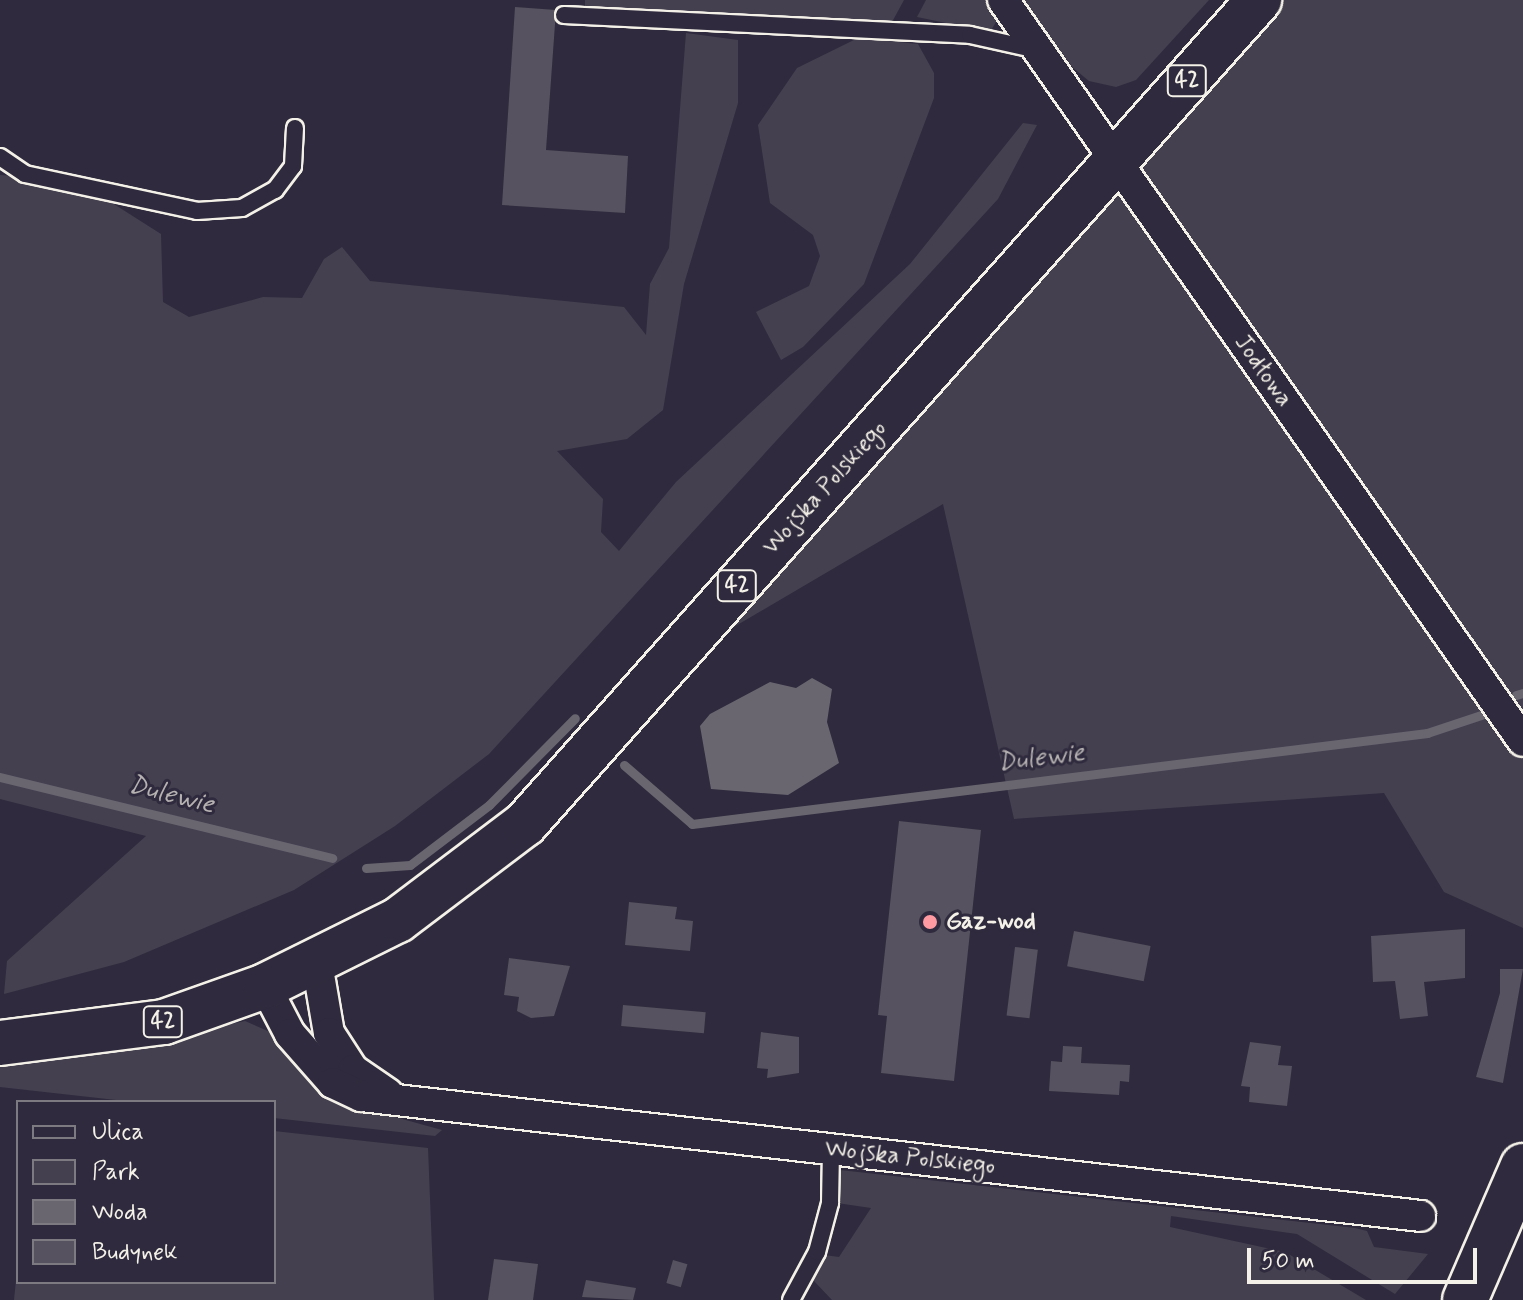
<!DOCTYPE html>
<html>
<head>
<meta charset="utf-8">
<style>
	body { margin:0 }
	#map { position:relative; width:1523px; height:1300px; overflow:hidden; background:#2f2a3d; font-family:Mynerve,sans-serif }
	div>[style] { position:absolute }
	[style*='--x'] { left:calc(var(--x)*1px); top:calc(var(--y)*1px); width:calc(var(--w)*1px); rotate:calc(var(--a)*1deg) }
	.green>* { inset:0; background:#454050 }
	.water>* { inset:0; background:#6a6670 }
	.stream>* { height:9px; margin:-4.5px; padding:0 4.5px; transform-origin:4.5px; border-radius:4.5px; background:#6a6670 }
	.building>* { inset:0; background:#56525f; transform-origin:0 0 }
	.roads { filter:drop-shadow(2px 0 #f4f1e8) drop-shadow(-2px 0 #f4f1e8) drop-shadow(0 2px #f4f1e8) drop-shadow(0 -2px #f4f1e8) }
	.service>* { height:16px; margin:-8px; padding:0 8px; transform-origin:8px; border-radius:8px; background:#2f2a3d }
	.minor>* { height:30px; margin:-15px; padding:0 15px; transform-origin:15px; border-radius:15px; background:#2f2a3d }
	.primary>* { height:44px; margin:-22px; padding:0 22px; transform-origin:22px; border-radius:22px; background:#2f2a3d }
	.motorway>* { height:44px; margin:-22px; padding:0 22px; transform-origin:22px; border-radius:22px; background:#2f2a3d }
	.dots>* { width:22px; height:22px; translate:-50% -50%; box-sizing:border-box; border:4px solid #2f2a3d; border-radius:50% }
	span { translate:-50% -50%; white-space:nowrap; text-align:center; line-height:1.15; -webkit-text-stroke:6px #2f2a3d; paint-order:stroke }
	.shield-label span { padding:2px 6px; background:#2f2a3d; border:2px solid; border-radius:6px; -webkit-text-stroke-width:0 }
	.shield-label { font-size:22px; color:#f4f1e8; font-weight:700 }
	.street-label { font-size:24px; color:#f4f1e8 }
	.poi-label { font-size:24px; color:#f4f1e8; font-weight:700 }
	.left { translate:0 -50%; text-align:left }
	.water-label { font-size:26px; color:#b6b2b2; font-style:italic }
	.legend { position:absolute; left:16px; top:1100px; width:260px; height:184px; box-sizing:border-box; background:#2f2a3d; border:2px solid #7e7a81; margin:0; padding:10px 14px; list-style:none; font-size:24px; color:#f4f1e8 }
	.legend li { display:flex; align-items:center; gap:16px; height:40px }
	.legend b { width:40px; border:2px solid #7e7a81 }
	.scale { position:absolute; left:1247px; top:1248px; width:230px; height:36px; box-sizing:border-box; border:4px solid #f4f1e8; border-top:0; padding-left:10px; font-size:24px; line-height:28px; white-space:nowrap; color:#f4f1e8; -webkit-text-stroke:6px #2f2a3d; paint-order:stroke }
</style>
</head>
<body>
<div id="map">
	<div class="green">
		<i style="clip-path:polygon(585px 0,904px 0,892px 22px,585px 6px)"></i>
		<i style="clip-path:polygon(926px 0,987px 0,999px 17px,990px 32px,917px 17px)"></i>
		<i style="clip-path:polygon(1024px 0,1209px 0,1136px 80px,1116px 87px,1089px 81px,1072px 67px)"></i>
		<i style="clip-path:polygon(1273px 0,1523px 0,1523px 928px,1444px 892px,1384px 793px,1014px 819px,943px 504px,676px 661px)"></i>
		<i style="clip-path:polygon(686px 33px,738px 40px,738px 103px,684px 284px,663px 410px,627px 439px,557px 451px,603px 499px,601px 532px,619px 551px,676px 482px,910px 264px,1023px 123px,1037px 125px,998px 199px,489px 754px,395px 826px,294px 890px,124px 962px,4px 994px,7px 961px,146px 836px,0 799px,0 175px,76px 180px,161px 234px,163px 302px,189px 317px,263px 297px,302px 298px,324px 259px,342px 247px,370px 281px,624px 307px,646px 335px,650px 284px,669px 248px)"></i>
		<i style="clip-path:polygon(858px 38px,918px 44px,934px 73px,934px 98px,864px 284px,803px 347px,781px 360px,756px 312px,809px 286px,820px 256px,813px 235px,770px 203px,758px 125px,797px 68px)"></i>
		<i style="clip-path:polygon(245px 1021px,277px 1035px,337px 1101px,442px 1130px,435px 1136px,274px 1118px,274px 1102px,134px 1102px,0 1087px,0 1063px,75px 1058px)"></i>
		<i style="clip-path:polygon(274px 1131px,428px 1148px,434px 1300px,14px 1300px,18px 1261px,18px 1282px,274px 1282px)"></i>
		<i style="clip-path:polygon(840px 1170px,1355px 1228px,1367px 1231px,1374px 1247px,1428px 1254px,1395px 1294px,1297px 1234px,1171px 1216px,1170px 1227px,1285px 1252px,1366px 1300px,832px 1300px,814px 1281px,816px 1268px,824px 1255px,839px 1257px,871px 1208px,837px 1203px)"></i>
	</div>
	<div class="water">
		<i style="clip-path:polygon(812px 678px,832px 689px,827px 722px,839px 763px,788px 795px,711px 789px,700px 726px,710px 714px,770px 682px,796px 688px)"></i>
	</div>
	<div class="stream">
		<i style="--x:1516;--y:695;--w:7;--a:-16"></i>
		<i style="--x:624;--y:765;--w:90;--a:40.9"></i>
		<i style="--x:692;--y:824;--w:741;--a:-7.06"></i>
		<i style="--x:1427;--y:733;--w:57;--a:-18.4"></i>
		<i style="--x:0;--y:777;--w:342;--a:13.7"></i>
		<i style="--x:366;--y:868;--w:44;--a:-3.9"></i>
		<i style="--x:410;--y:865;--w:99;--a:-37.2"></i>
		<i style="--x:489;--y:805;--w:122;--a:-45.3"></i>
	</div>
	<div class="building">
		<i style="clip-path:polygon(515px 7px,556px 10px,546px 150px,628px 156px,625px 213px,502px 205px)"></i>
		<i style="clip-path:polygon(899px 821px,981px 830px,954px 1081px,881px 1073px,887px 1016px,878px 1015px)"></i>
		<i style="clip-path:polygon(629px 902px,677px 907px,675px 919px,693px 921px,690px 951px,625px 945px)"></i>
		<i style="clip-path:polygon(1465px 929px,1465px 978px,1424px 982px,1428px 1016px,1400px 1019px,1395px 981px,1373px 982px,1371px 936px)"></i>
		<i style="left:1074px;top:931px;width:78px;height:36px;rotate:11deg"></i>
		<i style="left:1015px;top:947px;width:23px;height:69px;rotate:7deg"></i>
		<i style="clip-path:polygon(509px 958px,570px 966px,554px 1016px,531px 1018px,517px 1011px,519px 997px,504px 995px)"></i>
		<i style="clip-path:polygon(1500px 969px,1523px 969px,1503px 1083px,1476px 1077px,1500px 993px)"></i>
		<i style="left:623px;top:1005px;width:83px;height:21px;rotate:5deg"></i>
		<i style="clip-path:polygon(761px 1032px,799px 1037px,799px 1073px,767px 1078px,768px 1069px,757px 1068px)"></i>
		<i style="clip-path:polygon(1250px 1042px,1281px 1046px,1278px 1065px,1292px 1066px,1287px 1106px,1249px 1102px,1250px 1087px,1241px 1086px)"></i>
		<i style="clip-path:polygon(1063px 1046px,1082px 1047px,1081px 1063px,1130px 1065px,1129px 1082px,1120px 1081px,1119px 1095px,1049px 1091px,1051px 1061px,1062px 1062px)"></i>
		<i style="clip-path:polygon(494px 1259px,538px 1264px,533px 1300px,488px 1300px)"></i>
		<i style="left:673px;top:1260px;width:15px;height:24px;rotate:16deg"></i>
		<i style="clip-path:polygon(586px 1280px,636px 1288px,633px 1300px,582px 1297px)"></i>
	</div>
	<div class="roads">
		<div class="service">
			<i style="--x:564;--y:15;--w:406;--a:2.8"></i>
			<i style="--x:970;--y:35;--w:69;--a:12.6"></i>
			<i style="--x:0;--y:157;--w:30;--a:34"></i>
			<i style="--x:25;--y:174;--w:176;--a:12.1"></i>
			<i style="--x:197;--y:211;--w:45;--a:-3.8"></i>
			<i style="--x:242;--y:208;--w:38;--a:-29"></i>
			<i style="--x:275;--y:190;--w:30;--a:-53"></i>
			<i style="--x:293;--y:166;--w:38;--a:-87"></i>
			<i style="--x:791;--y:1300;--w:55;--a:-61.6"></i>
			<i style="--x:817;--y:1252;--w:51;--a:-75.1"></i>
			<i style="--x:830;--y:1203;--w:53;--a:-88.9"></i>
		</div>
		<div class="minor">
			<i style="--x:1003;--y:0;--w:905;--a:54.94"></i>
			<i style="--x:317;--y:963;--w:71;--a:80.3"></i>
			<i style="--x:329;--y:1033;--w:44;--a:57"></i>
			<i style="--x:353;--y:1070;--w:42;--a:34.4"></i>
			<i style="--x:265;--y:986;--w:54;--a:62.5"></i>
			<i style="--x:290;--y:1034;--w:65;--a:48.7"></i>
			<i style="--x:333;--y:1083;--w:31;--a:25"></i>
			<i style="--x:361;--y:1096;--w:1066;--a:6.46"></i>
		</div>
		<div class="primary">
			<i style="--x:0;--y:1043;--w:165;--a:-7.3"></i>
			<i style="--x:164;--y:1022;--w:107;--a:-19.6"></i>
			<i style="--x:265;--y:986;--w:148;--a:-26.4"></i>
			<i style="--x:398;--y:920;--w:159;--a:-37.1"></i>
			<i style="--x:525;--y:824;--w:1104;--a:-48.31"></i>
		</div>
		<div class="motorway">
			<i style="--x:1465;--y:1300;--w:146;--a:-66.6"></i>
		</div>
	</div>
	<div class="dots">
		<i style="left:930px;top:922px;background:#ff9aa2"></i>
	</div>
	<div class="shield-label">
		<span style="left:1187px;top:81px">42</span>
		<span style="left:737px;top:586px">42</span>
		<span style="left:163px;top:1022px">42</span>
	</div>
	<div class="street-label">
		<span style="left:1263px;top:371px;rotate:55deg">Jodłowa</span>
		<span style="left:825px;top:488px;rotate:-48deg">Wojska Polskiego</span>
		<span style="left:910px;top:1158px;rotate:6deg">Wojska Polskiego</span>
	</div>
	<div class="poi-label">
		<span class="left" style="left:946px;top:922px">Gaz-wod</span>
	</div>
	<div class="water-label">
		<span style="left:1041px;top:759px;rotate:-7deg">Dulewie</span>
		<span style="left:171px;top:796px;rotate:14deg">Dulewie</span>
	</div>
	<ul class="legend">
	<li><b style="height:10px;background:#2f2a3d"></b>Ulica</li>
	<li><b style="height:22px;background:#454050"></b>Park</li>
	<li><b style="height:22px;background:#6a6670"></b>Woda</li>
	<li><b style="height:22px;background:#56525f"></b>Budynek</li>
	</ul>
	<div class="scale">50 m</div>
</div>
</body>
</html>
